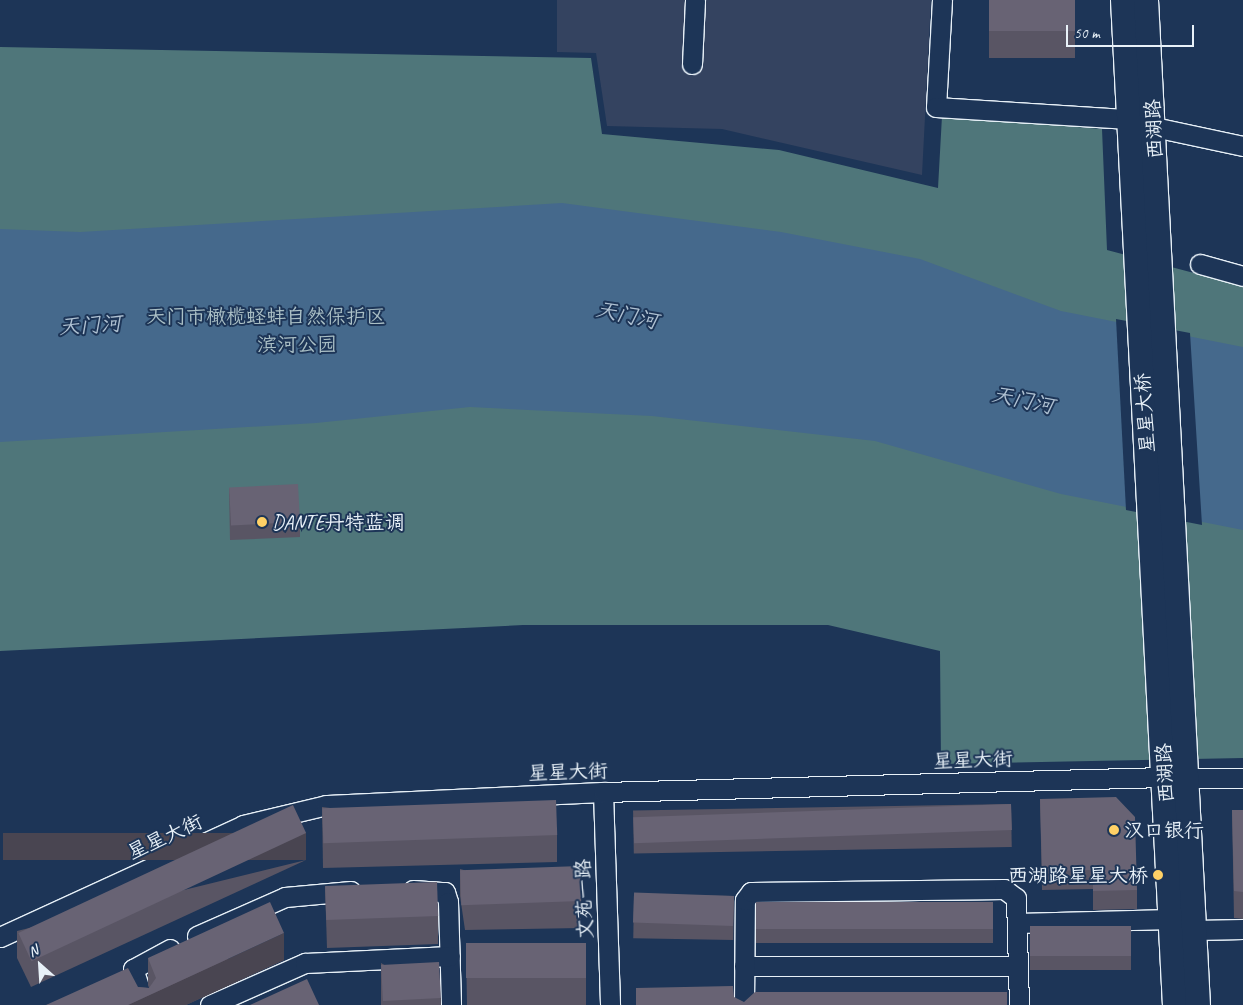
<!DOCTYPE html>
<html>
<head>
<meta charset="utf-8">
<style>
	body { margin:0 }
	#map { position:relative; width:1243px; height:1005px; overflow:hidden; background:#1d3557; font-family:Caveat,"LXGW WenKai TC",sans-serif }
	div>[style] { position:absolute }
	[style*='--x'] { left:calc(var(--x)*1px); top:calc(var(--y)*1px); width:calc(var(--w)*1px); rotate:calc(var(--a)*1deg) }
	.built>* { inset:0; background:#344360 }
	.green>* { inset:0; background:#4f767a }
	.water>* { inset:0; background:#45698c }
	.pier>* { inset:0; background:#1d3557 }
	.roads { filter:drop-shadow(1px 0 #e8f1f8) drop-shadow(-1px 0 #e8f1f8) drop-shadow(0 1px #e8f1f8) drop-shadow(0 -1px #e8f1f8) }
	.minor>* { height:19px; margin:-9.5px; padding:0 9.5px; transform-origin:9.5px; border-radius:9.5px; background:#1d3557 }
	.major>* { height:24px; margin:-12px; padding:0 12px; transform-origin:12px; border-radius:12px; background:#1d3557 }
	.wall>* { inset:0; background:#595564; transform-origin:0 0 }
	.shaded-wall>* { inset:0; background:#494551; transform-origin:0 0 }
	.building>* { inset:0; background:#686374; transform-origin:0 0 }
	.dots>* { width:14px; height:14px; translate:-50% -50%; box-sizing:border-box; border:2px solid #1d3557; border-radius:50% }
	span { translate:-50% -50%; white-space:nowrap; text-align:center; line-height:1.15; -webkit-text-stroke:4px #1d3557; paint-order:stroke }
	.street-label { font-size:20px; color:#e8f1f8 }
	.park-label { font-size:20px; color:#abc0c6 }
	.poi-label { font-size:20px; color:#e8f1f8 }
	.left { translate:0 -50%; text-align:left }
	.right { translate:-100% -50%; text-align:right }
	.water-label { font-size:21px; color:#afc1d2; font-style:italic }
	.north { position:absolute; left:15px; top:940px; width:50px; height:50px; -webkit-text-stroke:4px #1d3557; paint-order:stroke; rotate:334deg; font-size:14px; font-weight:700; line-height:20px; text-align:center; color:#e8f1f8 }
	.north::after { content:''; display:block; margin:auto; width:18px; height:22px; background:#e8f1f8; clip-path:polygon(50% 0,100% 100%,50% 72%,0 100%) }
	.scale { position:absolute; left:1066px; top:25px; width:128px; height:22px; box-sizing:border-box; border:2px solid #e8f1f8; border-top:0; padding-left:6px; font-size:15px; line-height:18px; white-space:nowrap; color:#e8f1f8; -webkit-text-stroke:4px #1d3557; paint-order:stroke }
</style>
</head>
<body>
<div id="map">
	<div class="built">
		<i style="clip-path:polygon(557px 0,931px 0,922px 175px,722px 129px,607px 126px,596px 53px,557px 52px)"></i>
	</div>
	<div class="green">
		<i style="clip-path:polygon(0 47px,591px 58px,602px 134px,779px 150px,938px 188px,942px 116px,1102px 129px,1107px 250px,1243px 286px,1243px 758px,941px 764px,940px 651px,828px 625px,523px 625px,0 651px)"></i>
	</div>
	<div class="water">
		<i style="clip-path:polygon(562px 203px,781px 232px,920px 259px,1061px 311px,1243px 347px,1243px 530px,1061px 494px,875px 441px,652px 416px,470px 407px,316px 423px,0 442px,0 229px,80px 232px)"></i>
	</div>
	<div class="pier">
		<i style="clip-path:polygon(1116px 319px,1190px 333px,1202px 525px,1126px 510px)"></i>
	</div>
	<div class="roads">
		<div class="minor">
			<i style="--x:942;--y:0;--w:107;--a:93.2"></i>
			<i style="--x:936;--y:107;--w:193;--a:3.6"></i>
			<i style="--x:692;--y:64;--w:64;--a:-87.3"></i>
			<i style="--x:1154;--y:127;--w:91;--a:12.1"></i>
			<i style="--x:1200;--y:264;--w:45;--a:15.6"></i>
			<i style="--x:1190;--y:778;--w:53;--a:0"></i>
			<i style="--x:603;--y:792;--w:213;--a:88.1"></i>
			<i style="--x:413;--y:890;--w:32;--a:4"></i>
			<i style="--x:445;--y:892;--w:10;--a:73"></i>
			<i style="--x:448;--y:902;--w:103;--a:88.3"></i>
			<i style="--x:1017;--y:923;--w:154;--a:-1.5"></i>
			<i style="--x:1195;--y:930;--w:48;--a:-1.2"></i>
			<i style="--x:197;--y:936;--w:96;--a:-23.9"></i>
			<i style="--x:285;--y:897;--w:66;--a:-5.2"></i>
			<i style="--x:0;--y:937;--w:268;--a:-24.7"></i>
			<i style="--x:243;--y:825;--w:85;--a:-13.5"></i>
			<i style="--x:326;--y:805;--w:277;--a:-2.7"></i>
			<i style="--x:603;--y:792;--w:562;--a:-1.53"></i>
			<i style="--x:744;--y:966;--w:274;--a:0"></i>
			<i style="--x:145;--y:1005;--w:38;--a:-108"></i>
			<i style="--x:133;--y:969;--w:42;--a:-28.4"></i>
			<i style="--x:210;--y:1005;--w:104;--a:-23.9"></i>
			<i style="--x:305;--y:963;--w:145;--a:-2.8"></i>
			<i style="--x:744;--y:1005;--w:105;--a:-89.5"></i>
			<i style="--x:745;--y:900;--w:10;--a:-53"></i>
			<i style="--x:751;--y:892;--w:253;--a:-0.7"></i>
			<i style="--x:1004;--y:889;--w:15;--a:37"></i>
			<i style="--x:1016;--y:898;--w:107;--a:88.4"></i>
		</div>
		<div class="major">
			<i style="--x:1123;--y:0;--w:1006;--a:87.04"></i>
			<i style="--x:1146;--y:0;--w:1006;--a:87.04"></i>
		</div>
	</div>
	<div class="wall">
		<i style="left:989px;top:0;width:86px;height:58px"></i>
		<i style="clip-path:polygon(229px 488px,300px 522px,300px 537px,230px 540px)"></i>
		<i style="clip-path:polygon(1040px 799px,1137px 890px,1137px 909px,1093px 910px,1093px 889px,1042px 890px)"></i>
		<i style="left:1011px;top:804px;width:43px;height:378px;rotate:89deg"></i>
		<i style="clip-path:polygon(322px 807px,557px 835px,557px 862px,323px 868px)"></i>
		<i style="clip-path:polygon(1232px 810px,1243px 810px,1243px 919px,1234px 918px)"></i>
		<i style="clip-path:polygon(306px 860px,31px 987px,17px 958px,17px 931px)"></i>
		<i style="clip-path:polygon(460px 869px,581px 901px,581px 928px,465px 930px,460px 896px)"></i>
		<i style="clip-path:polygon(325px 887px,438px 916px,438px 944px,327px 948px)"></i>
		<i style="left:734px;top:896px;width:44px;height:100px;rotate:91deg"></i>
		<i style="left:993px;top:902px;width:41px;height:237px;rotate:90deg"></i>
		<i style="left:1131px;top:926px;width:44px;height:101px;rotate:90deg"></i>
		<i style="clip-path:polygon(466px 946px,586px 978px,586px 1005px,467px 1005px)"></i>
		<i style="clip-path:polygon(148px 958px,284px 960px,186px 1005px,46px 1005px,138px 987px,149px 988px,148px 985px)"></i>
		<i style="clip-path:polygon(381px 963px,441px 998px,441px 1005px,381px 1005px)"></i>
	</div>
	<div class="shaded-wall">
		<i style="left:306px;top:833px;width:27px;height:303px;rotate:90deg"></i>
		<i style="clip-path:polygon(284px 933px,284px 960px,186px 1005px,128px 1005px)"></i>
	</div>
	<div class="building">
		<i style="left:989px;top:0;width:86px;height:31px"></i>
		<i style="left:298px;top:484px;width:38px;height:69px;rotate:87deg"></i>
		<i style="clip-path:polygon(1116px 797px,1135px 817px,1137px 890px,1093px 891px,1093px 870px,1042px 871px,1040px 799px)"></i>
		<i style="left:556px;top:800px;width:35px;height:234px;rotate:88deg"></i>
		<i style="left:1011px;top:804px;width:26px;height:378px;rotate:88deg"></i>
		<i style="left:293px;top:805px;width:31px;height:303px;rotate:65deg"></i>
		<i style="clip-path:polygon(1232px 810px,1243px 810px,1243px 892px,1234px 891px)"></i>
		<i style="left:580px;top:866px;width:35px;height:120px;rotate:88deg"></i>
		<i style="left:437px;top:882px;width:34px;height:112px;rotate:88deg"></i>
		<i style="left:734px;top:896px;width:30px;height:100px;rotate:92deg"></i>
		<i style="clip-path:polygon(270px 902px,284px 933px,128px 1005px,46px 1005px,128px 968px,138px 987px,149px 988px,156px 978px,148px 958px)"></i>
		<i style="left:993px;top:902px;width:27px;height:237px;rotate:90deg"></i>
		<i style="left:1131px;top:926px;width:30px;height:101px;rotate:90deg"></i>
		<i style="left:586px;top:943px;width:35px;height:120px;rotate:90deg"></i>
		<i style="left:439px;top:962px;width:36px;height:58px;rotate:87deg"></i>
		<i style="clip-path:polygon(307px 979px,319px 1005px,250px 1005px)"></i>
		<i style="clip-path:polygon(733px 986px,734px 997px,744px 1002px,755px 992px,1007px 992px,1007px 1005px,636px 1005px,636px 988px)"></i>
	</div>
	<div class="dots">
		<i style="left:262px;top:522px;background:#ffd166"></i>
		<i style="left:1114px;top:830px;background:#ffd166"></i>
		<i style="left:1158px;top:875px;background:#ffd166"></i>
	</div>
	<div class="street-label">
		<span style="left:1154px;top:129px;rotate:-93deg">西湖路</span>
		<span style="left:1145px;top:413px;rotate:-94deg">星星大桥</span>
		<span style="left:973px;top:760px;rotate:-2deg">星星大街</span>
		<span style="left:568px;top:772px;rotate:-2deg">星星大街</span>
		<span style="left:1165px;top:773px;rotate:-93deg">西湖路</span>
		<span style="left:165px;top:837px;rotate:-25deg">星星大街</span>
		<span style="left:584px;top:899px;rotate:-92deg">文苑一路</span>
	</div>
	<div class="park-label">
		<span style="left:266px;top:316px">天门市橄榄蛏蚌自然保护区</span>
		<span style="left:297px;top:344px">滨河公园</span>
	</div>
	<div class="poi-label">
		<span class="left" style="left:272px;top:522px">DANTE丹特蓝调</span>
		<span class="left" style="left:1124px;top:830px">汉口银行</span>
		<span class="right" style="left:1148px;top:875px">西湖路星星大桥</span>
	</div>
	<div class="water-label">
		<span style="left:627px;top:315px;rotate:12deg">天门河</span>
		<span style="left:90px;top:325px;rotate:-4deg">天门河</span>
		<span style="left:1023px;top:400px;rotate:12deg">天门河</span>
	</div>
	<div class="north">N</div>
	<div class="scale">50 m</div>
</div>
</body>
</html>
